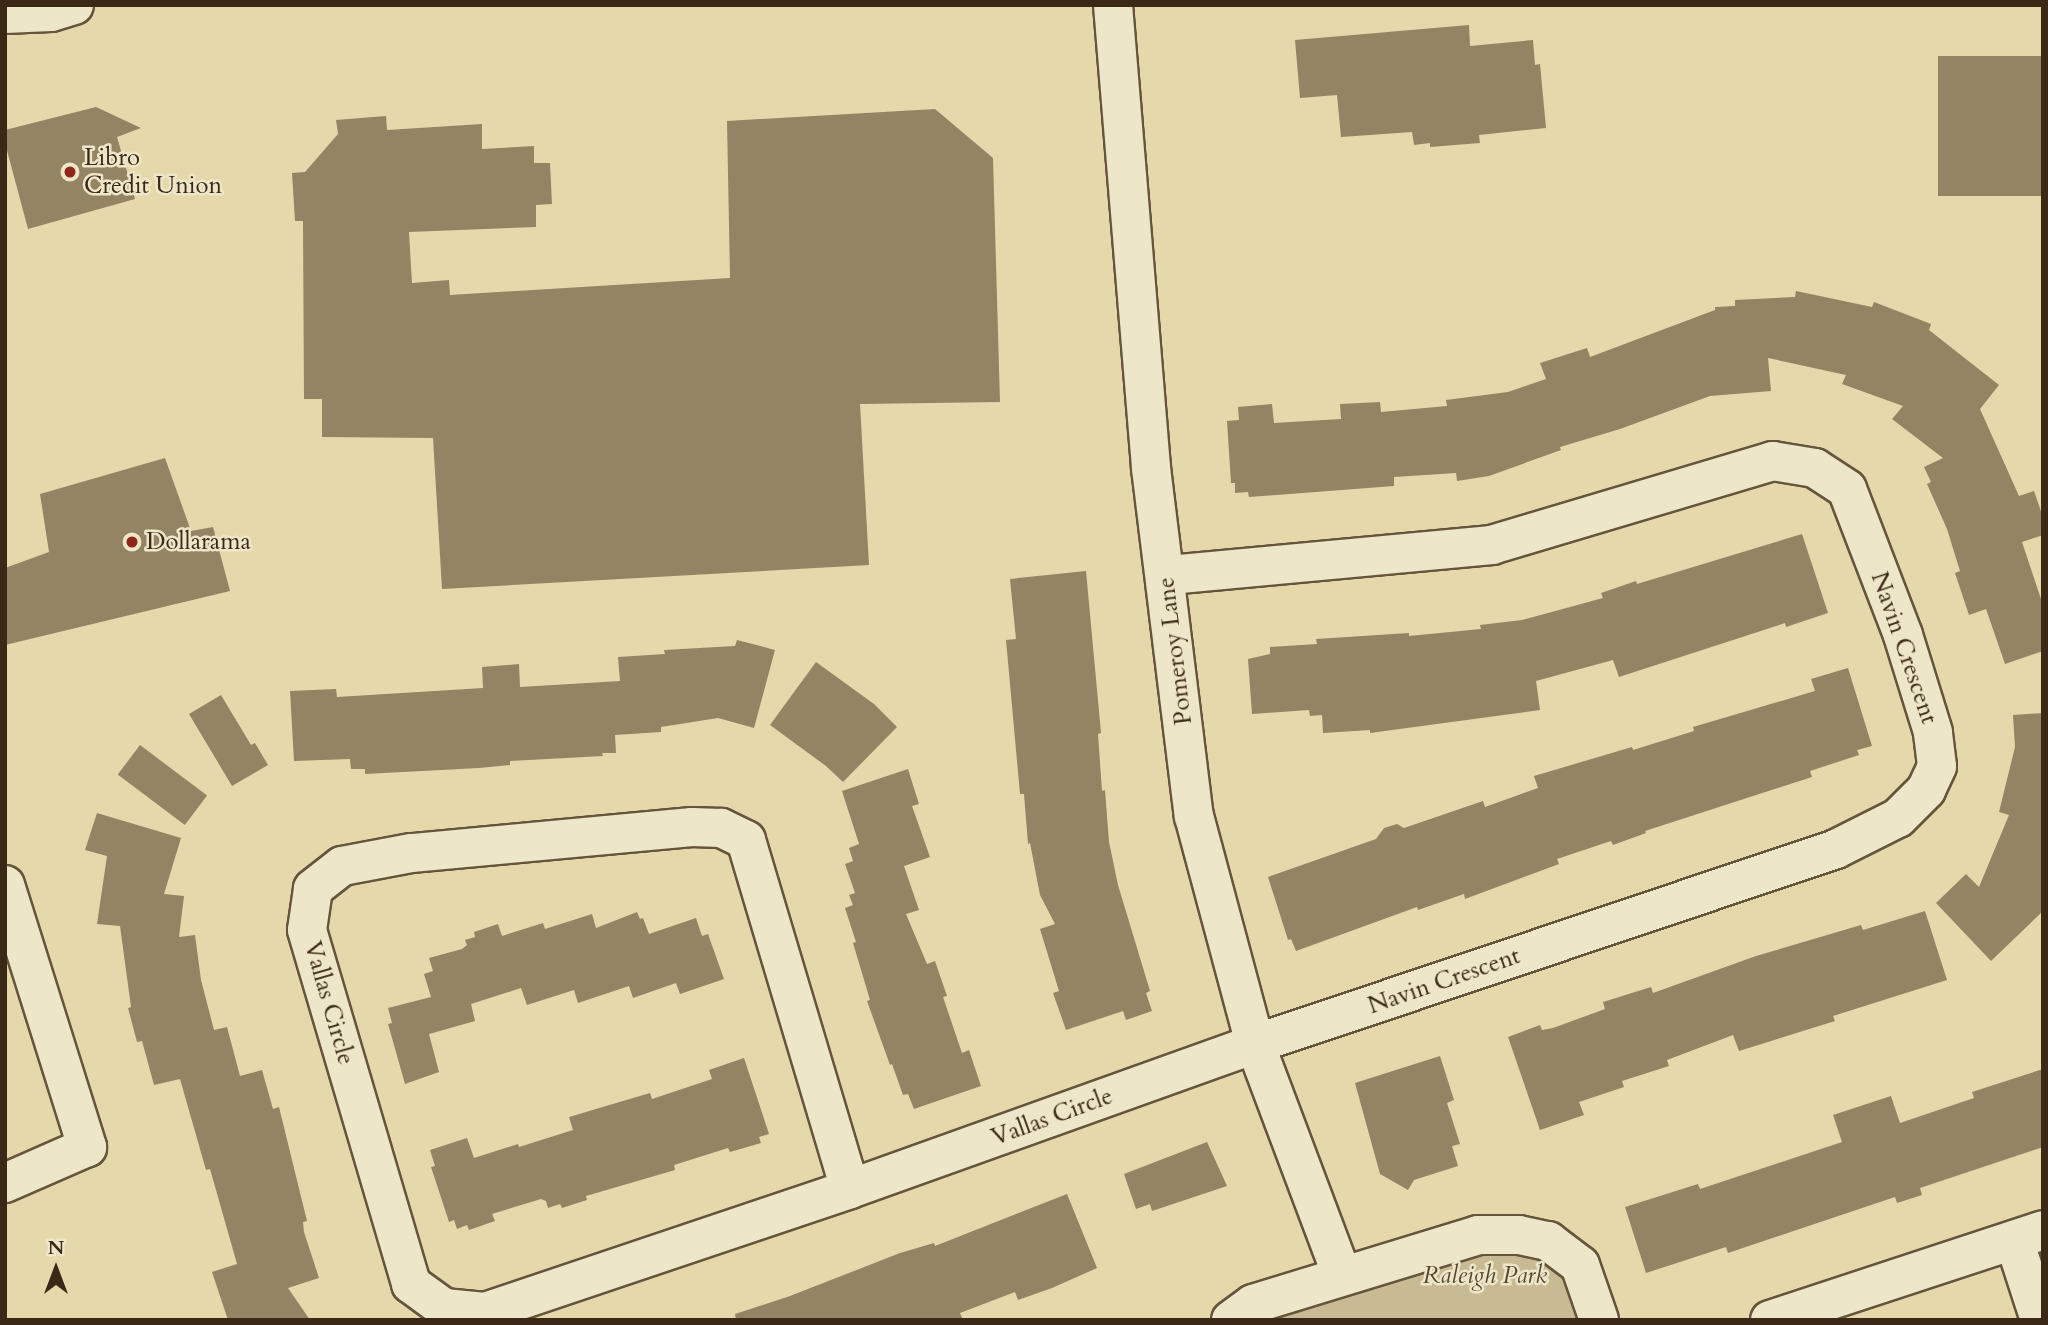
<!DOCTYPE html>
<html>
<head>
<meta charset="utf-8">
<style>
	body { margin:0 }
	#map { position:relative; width:2048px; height:1325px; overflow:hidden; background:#e5d8ab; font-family:Cardo,serif }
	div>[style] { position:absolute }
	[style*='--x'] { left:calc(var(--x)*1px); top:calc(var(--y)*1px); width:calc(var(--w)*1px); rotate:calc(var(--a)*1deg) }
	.green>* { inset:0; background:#c8ba92 }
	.building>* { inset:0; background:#938464; transform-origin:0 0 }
	.roads { filter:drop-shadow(2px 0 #65553c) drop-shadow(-2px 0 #65553c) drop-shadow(0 2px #65553c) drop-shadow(0 -2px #65553c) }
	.minor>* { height:38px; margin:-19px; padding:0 19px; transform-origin:19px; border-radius:19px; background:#eee6c8 }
	.secondary>* { height:38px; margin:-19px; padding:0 19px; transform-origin:19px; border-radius:19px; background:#eee6c8 }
	.dots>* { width:19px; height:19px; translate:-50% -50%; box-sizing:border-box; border:4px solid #eee6c8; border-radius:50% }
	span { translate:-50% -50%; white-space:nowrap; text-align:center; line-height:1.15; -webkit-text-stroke:5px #eee6c8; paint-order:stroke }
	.poi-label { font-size:24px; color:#3a2917 }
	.left { translate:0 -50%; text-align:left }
	.street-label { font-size:24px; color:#3a2917 }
	.park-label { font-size:24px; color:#564630; font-style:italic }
	.frame { position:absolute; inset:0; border:7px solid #3a2917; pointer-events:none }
	.north { position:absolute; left:21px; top:1234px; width:70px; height:70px; -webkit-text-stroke:5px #eee6c8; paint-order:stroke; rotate:0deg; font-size:19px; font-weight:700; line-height:28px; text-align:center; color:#3a2917 }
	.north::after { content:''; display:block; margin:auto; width:24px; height:32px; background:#3a2917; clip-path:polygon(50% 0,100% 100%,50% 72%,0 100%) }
</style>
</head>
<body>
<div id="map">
	<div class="green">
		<i style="clip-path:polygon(1548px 1241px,1599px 1320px,1231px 1320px,1342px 1275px)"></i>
	</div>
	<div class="building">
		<i style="clip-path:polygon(1469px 25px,1470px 46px,1533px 40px,1535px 65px,1540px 64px,1546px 128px,1479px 135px,1480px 143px,1430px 147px,1430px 143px,1414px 145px,1412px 132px,1341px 137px,1337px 95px,1300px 98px,1295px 40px)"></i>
		<i style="left:2043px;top:56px;width:140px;height:105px;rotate:90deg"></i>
		<i style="clip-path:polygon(96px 107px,141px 128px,117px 137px,135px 199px,28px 229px,5px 143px,5px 130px)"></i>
		<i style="clip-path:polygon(935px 109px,993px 158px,1000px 402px,860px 404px,869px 565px,442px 589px,433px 438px,322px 437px,322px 399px,304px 399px,303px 221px,295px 221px,292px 173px,305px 172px,338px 134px,336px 120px,386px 116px,387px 130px,482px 124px,482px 149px,534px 146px,534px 163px,550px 163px,552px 204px,536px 205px,536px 227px,409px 232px,412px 283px,449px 280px,450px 295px,730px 278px,727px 121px)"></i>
		<i style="clip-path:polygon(1796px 291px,1872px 307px,1874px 302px,1931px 324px,1929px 330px,1999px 385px,1980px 409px,2019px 496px,2034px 491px,2043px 517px,2043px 535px,2022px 542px,2043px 605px,2043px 651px,2005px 664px,1986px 609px,1969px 615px,1955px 573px,1960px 571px,1947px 529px,1927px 484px,1931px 482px,1924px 467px,1943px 458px,1892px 419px,1903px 406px,1842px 384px,1846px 375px,1768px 358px,1771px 391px,1710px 396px,1620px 429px,1560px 447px,1561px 450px,1489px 476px,1457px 481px,1456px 473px,1394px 477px,1394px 486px,1249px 497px,1248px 492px,1235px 493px,1235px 483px,1231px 483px,1227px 421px,1239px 420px,1238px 407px,1272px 404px,1274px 423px,1341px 419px,1340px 404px,1380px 402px,1381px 412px,1447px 406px,1446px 400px,1508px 392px,1546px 379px,1540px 363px,1587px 348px,1590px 357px,1715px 310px,1715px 307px,1735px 306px,1735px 300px,1795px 297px)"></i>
		<i style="clip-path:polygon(165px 458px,191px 531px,213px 527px,230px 591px,5px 645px,5px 568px,49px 552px,40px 494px)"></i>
		<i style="clip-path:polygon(1802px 534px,1828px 613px,1786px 627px,1785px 623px,1619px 677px,1613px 660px,1536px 681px,1540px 710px,1370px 733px,1370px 730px,1323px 733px,1322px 715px,1310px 716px,1309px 710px,1252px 714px,1248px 659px,1270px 654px,1270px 647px,1317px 644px,1316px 639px,1409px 633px,1409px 636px,1481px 629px,1480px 625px,1522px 620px,1603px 598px,1601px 593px,1636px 581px,1637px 584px)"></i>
		<i style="clip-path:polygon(1086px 571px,1101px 733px,1098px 734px,1102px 791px,1105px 790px,1109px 842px,1118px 885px,1150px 991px,1146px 993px,1152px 1011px,1126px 1020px,1123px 1011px,1066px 1030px,1053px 993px,1059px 991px,1040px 929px,1055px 924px,1040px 895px,1030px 843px,1028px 844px,1024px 794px,1020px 794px,1006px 640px,1016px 639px,1010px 579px)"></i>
		<i style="clip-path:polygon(737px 640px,775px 650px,754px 728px,718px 718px,661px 727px,661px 732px,615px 735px,616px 753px,602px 753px,603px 756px,510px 761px,510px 765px,479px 768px,365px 774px,365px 769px,351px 769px,350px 759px,294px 761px,290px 691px,336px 689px,337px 697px,483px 688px,482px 667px,519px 664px,520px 687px,620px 681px,618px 657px,665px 654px,664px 650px,735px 646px)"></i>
		<i style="clip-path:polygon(816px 662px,874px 704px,897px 727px,843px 782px,826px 766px,770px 725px)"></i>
		<i style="clip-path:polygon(1848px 668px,1872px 746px,1857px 750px,1859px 755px,1810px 771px,1812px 777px,1645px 831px,1646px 833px,1613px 845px,1611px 841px,1557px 859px,1559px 864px,1465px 899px,1464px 894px,1418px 910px,1417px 907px,1296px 951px,1291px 939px,1288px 940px,1268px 877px,1376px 839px,1384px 828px,1397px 824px,1404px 828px,1483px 801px,1485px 807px,1538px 788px,1534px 776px,1632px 747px,1633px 750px,1694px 731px,1693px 727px,1815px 691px,1811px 679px)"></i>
		<i style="clip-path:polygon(221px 695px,251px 745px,255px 743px,268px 765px,232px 786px,189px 714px)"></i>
		<i style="clip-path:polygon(2043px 713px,2043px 911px,1991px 961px,1936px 903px,1966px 874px,1979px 887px,2009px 815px,1999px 812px,2015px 747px,2013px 715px)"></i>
		<i style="left:140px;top:745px;width:84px;height:37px;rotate:37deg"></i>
		<i style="clip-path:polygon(908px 769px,919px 804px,912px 806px,930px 857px,904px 866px,919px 910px,906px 914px,927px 964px,935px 961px,947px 996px,943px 997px,962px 1053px,969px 1050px,981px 1086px,914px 1109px,908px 1094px,903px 1095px,892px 1064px,890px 1065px,867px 1001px,870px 1000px,853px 943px,856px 942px,845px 908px,853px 905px,849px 895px,855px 893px,845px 864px,853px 861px,849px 848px,859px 844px,842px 791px)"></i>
		<i style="clip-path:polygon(97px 813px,181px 838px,164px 894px,184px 896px,179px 937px,195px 935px,201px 980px,214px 1030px,227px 1027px,240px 1076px,262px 1070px,273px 1109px,279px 1107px,307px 1221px,303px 1222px,304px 1232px,319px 1278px,288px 1288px,310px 1320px,228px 1320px,212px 1272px,237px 1264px,210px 1169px,206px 1170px,180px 1079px,154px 1085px,142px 1041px,137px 1042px,128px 1008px,131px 1007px,120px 926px,97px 924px,107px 856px,85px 850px)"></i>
		<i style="clip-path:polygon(1925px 911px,1947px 980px,1833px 1016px,1835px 1021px,1739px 1051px,1733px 1035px,1667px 1060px,1669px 1066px,1622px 1081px,1624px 1087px,1579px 1102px,1584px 1115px,1540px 1130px,1508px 1037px,1540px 1025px,1542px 1030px,1553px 1028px,1605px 1009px,1603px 1002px,1651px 987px,1653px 993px,1756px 956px,1861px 925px,1863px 930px)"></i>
		<i style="clip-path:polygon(637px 912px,640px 919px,643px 918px,649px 934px,696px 918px,702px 936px,708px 934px,724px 979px,680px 994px,676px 983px,633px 998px,629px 986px,578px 1003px,574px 990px,527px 1005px,521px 988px,471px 1004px,475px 1021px,429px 1034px,439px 1072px,405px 1084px,388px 1024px,392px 1023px,388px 1008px,431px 997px,424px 974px,433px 971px,429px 958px,462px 949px,467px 945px,465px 940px,475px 937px,474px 932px,498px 924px,502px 936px,543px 923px,545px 929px,592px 914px,596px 928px)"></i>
		<i style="clip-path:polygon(1440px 1056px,1454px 1100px,1447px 1103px,1460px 1144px,1452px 1146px,1458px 1166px,1414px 1180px,1408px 1190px,1380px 1174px,1355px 1083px)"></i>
		<i style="clip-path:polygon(744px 1058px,769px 1134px,759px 1137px,761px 1143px,730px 1152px,728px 1148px,674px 1165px,675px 1170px,586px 1196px,587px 1200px,562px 1208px,560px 1204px,548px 1208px,546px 1201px,541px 1199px,492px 1214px,495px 1221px,469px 1230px,467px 1225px,457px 1229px,454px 1220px,449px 1222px,431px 1167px,435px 1166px,430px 1150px,467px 1138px,474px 1158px,518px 1144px,519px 1147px,573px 1130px,569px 1117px,650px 1093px,652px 1099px,712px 1079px,709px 1070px)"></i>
		<i style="clip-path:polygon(2043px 1069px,2043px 1147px,1920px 1188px,1922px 1195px,1897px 1203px,1895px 1197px,1728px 1253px,1726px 1247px,1646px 1273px,1625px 1207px,1698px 1184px,1700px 1189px,1842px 1142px,1833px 1115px,1891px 1096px,1900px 1123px,1974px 1098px,1972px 1092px)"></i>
		<i style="clip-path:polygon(1207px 1142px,1227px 1186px,1152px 1211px,1150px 1204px,1136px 1209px,1124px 1174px)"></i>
		<i style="clip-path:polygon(1067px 1194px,1097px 1268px,1052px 1288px,1018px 1300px,1015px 1292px,960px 1313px,963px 1320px,736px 1320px,735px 1314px,790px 1296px,900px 1253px,934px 1243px,935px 1246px)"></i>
	</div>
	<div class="roads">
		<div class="minor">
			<i style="--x:1113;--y:5;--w:465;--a:85.3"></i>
			<i style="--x:1151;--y:468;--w:351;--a:83"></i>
			<i style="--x:1194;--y:816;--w:236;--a:75"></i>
			<i style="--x:1255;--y:1044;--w:247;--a:69.4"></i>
			<i style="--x:5;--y:885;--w:275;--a:72.6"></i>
			<i style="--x:87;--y:1147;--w:90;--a:156.3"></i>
			<i style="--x:850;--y:1189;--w:364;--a:-106.6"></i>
			<i style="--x:746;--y:840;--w:28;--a:-154"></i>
			<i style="--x:721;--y:828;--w:29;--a:-178"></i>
			<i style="--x:692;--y:827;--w:282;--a:174.7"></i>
			<i style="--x:411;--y:853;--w:70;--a:169.3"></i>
			<i style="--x:342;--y:866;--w:37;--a:142"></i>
			<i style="--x:313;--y:889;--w:41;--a:98.3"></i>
			<i style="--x:307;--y:930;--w:369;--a:73.6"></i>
			<i style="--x:411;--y:1284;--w:41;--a:36"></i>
			<i style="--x:444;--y:1308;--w:41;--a:5.6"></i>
			<i style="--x:485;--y:1312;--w:385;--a:-18.6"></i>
			<i style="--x:850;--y:1189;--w:430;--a:-19.7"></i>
			<i style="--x:1255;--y:1044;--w:613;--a:-18.55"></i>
			<i style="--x:1836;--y:849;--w:69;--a:-26.6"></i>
			<i style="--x:1898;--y:818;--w:40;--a:-45"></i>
			<i style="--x:1926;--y:790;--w:26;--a:-65"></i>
			<i style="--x:1937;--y:766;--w:34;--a:-97"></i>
			<i style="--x:1933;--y:732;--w:102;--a:-107.2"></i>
			<i style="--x:1903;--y:635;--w:156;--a:-111"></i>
			<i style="--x:1847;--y:489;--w:38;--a:-147"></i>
			<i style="--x:1815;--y:468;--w:43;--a:-170.5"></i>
			<i style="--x:1773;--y:461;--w:293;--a:163.4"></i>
			<i style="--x:1492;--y:545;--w:327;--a:174.7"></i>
			<i style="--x:2014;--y:1240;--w:84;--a:72"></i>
			<i style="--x:1231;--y:1320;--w:27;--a:-36"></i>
			<i style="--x:1253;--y:1304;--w:235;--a:-17"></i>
			<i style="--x:1478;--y:1235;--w:41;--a:0"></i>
			<i style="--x:1519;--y:1235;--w:30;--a:12"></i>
			<i style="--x:1548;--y:1241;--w:40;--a:37"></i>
			<i style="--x:1580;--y:1265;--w:58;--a:70.9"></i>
			<i style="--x:1770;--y:1320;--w:287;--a:-18.2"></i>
		</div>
		<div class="secondary">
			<i style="--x:5;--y:14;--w:46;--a:-2.5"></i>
			<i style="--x:51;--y:12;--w:24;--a:-17"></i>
		</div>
	</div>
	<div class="dots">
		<i style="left:70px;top:172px;background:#8f2418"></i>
		<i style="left:132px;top:542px;background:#8f2418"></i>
	</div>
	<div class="poi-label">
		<span class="left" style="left:84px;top:172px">Libro<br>Credit Union</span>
		<span class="left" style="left:146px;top:542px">Dollarama</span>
	</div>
	<div class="street-label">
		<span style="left:1904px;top:648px;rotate:71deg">Navin Crescent</span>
		<span style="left:1175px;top:651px;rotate:-97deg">Pomeroy Lane</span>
		<span style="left:1444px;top:981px;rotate:-19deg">Navin Crescent</span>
		<span style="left:329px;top:1003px;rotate:74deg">Vallas Circle</span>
		<span style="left:1052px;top:1117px;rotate:-20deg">Vallas Circle</span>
	</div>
	<div class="park-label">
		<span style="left:1485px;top:1276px">Raleigh Park</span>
	</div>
	<div class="frame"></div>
	<div class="north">N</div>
</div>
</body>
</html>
